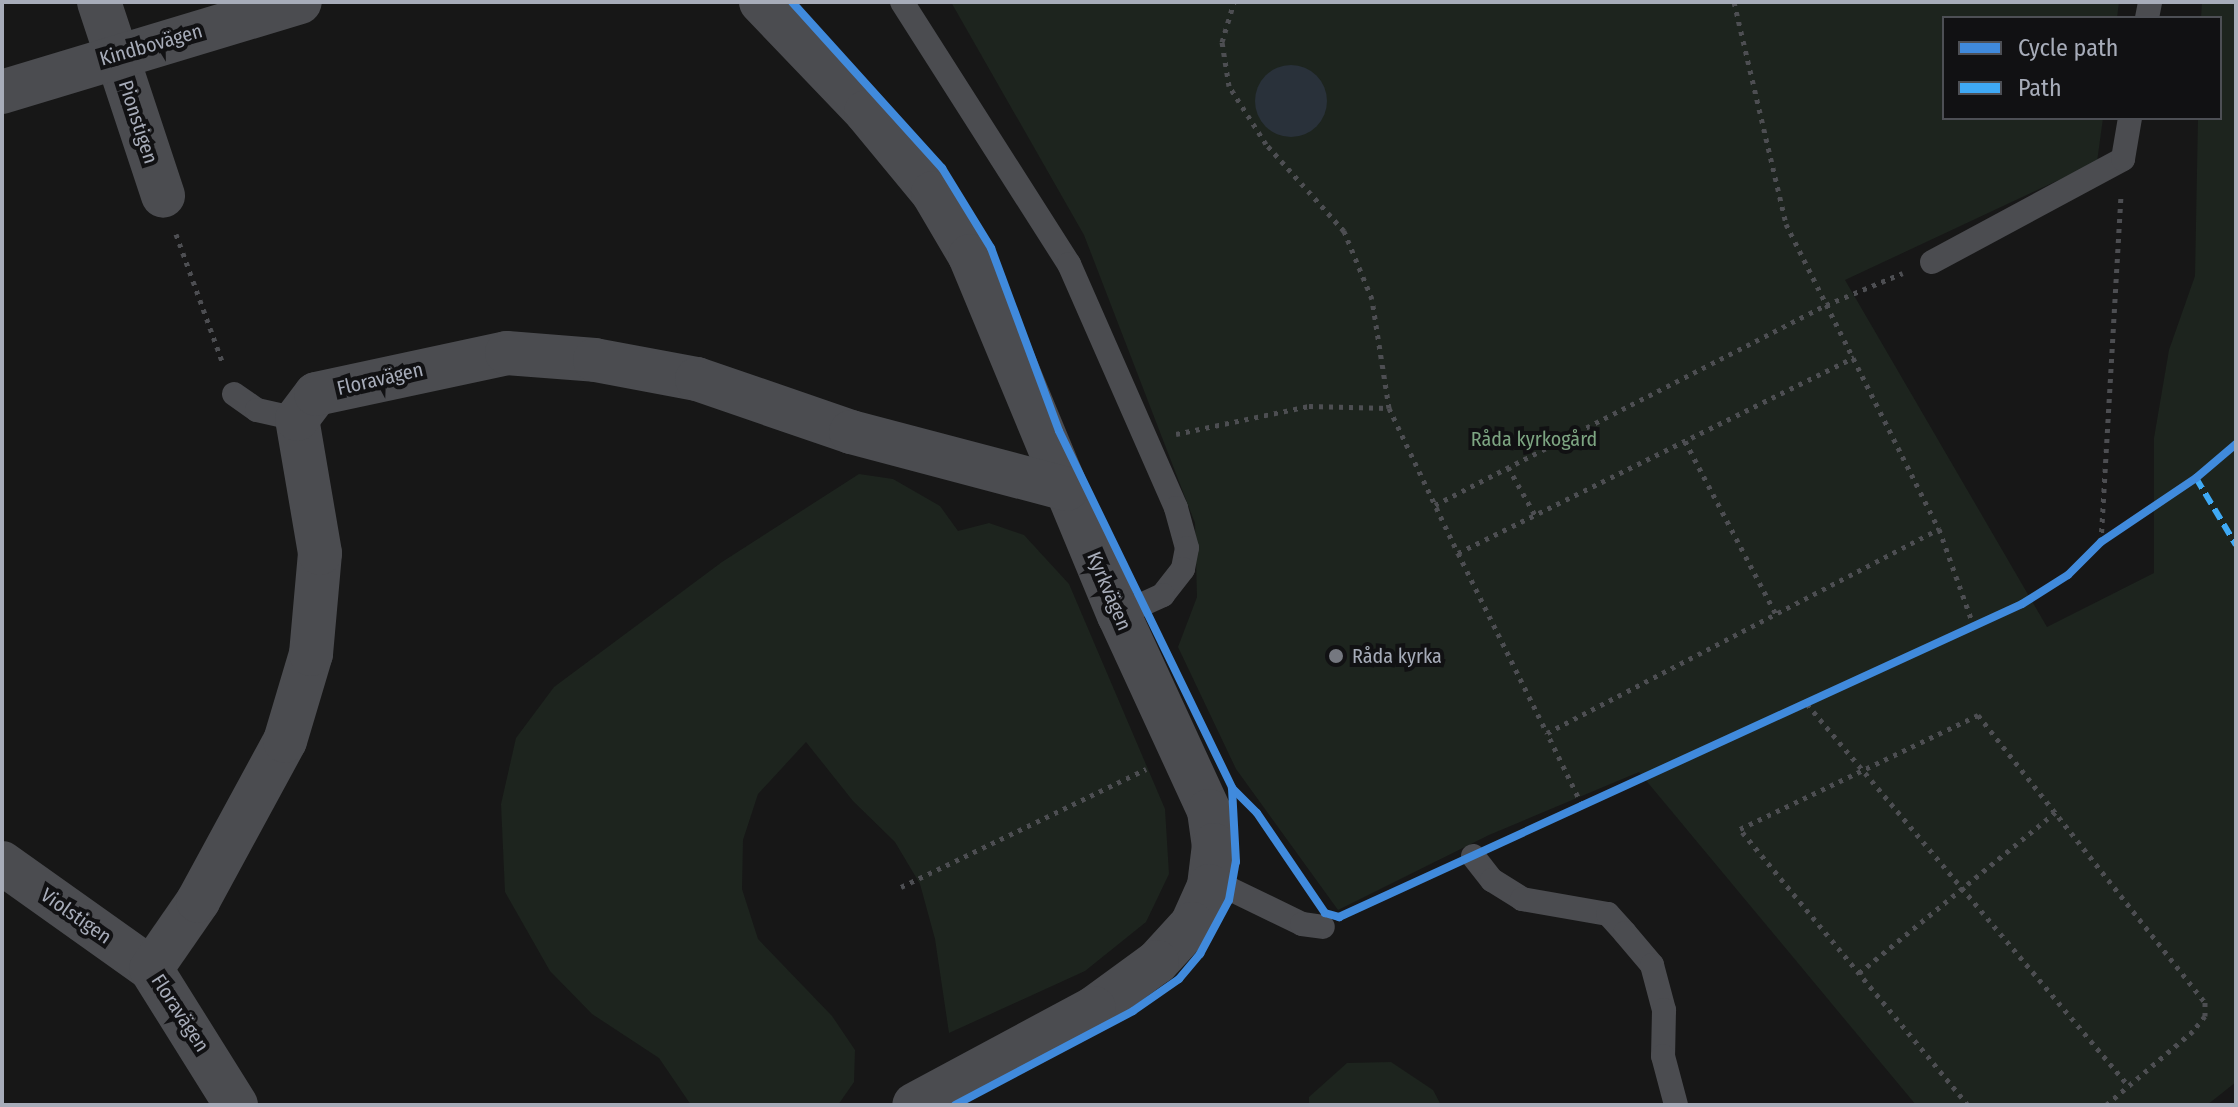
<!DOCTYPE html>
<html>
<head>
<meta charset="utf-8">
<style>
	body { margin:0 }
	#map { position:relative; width:2238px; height:1107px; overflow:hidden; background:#171717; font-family:"Fira Sans Condensed",sans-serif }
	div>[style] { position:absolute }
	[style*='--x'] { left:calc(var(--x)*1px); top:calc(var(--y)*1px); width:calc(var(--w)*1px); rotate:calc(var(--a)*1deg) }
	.green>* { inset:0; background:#1d241e }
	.water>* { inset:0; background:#29313a }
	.round { border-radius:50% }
	.path>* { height:5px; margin-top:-2.5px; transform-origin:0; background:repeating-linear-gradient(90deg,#4d4e52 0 4px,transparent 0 10px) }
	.service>* { height:24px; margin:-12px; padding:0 12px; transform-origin:12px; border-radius:12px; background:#4b4c50 }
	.minor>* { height:44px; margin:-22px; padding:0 22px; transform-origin:22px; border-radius:22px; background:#4b4c50 }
	.quiet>* { height:6px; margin-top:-3px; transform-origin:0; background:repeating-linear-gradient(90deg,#3fa9f5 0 12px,transparent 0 18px) }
	.cycleway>* { height:8px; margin:-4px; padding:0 4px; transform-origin:4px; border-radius:4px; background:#408adc }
	.dots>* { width:22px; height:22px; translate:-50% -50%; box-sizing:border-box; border:4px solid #111113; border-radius:50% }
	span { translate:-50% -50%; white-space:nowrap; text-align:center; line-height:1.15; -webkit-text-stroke:8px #111113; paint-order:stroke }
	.street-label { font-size:20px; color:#a7acb9 }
	.park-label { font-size:20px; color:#7da582 }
	.poi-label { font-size:20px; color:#a7acb9 }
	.left { translate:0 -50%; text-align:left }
	.frame { position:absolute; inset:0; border:4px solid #a7acb9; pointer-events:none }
	.legend { position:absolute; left:1942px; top:16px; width:280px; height:104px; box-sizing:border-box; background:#111113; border:2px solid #4d4f55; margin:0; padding:10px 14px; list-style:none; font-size:24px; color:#a7acb9 }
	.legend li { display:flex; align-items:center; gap:16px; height:40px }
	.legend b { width:40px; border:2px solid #4d4f55 }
</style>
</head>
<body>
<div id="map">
	<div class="green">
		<i style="clip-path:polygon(951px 2px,2119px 2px,2117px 18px,1944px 18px,1944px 118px,2103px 118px,2097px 162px,1845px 280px,2047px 627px,2154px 573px,2154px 438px,2169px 350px,2195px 276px,2198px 118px,2220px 118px,2220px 18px,2201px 18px,2202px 2px,2236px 2px,2236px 1082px,2207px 1105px,1916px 1105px,1639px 772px,1489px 835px,1338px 910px,1236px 769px,1178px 647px,1197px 597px,1195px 523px,1084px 235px)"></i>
		<i style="clip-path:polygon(859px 474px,893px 479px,940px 506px,958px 531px,989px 523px,1024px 535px,1069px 584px,1165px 809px,1169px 874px,1146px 922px,1085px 971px,949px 1033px,935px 939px,920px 884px,895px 842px,853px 801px,806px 742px,758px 794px,743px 840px,742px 889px,758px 939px,832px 1016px,855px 1050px,854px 1082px,838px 1105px,691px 1105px,659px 1058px,592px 1014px,550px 971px,505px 892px,501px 804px,516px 738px,554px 687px,722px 562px)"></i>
		<i style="clip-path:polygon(1391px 1062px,1433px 1090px,1441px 1105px,1309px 1105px,1309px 1097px,1347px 1063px)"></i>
	</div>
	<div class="water">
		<i class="round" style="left:1255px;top:65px;width:72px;height:72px"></i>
	</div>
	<div class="path">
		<i style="--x:1734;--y:2;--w:228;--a:76.8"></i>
		<i style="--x:1786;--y:224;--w:341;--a:63.4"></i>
		<i style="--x:1939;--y:529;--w:104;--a:70.3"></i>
		<i style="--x:176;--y:234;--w:138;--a:70.1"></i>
		<i style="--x:1389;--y:408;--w:161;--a:64.6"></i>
		<i style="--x:1458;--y:553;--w:442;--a:-26.3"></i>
		<i style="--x:1176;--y:434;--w:136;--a:-11.9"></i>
		<i style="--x:1309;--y:406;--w:80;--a:1.4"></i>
		<i style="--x:1389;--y:408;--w:110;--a:-98.9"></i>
		<i style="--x:1372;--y:299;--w:74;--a:-112.4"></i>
		<i style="--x:1344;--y:231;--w:117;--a:-131.9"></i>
		<i style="--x:1266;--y:144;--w:69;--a:-122.5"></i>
		<i style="--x:1229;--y:86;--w:45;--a:-99"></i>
		<i style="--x:1222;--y:42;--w:42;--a:-73.3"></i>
		<i style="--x:1685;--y:441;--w:195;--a:62.3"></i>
		<i style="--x:1508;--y:467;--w:55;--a:60.6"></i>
		<i style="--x:1435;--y:505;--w:439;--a:-27.1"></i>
		<i style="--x:1826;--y:305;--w:83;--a:-22.6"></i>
		<i style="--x:2101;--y:542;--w:347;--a:-86.7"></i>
		<i style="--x:1458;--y:553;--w:201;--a:63.7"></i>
		<i style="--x:1807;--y:704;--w:498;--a:49.9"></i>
		<i style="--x:1582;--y:805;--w:80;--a:-115.9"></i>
		<i style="--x:1547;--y:733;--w:442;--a:-27.5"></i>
		<i style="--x:901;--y:887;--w:272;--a:-25.7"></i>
		<i style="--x:1859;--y:973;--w:254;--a:-39.3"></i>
		<i style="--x:1968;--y:1105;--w:358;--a:-129.6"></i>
		<i style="--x:1740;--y:829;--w:264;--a:-25.6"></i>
		<i style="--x:1978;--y:715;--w:366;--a:51.7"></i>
		<i style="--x:2205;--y:1002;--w:14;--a:90"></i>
		<i style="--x:2205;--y:1016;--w:19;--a:129"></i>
		<i style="--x:2193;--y:1031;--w:114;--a:139.6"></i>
	</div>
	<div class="service">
		<i style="--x:902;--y:2;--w:311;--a:57.5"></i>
		<i style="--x:1069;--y:264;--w:266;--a:66.3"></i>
		<i style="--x:1176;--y:508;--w:41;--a:74.6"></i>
		<i style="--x:1187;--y:548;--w:21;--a:101"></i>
		<i style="--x:1183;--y:569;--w:33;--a:128"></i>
		<i style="--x:1163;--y:595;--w:48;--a:155.6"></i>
		<i style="--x:2147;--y:18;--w:16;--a:-79"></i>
		<i style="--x:1932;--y:262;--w:217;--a:-28.3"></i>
		<i style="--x:2123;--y:159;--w:42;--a:-80.3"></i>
		<i style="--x:234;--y:394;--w:28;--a:35"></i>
		<i style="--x:257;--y:410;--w:41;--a:12.7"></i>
		<i style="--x:1473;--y:856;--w:31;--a:52"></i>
		<i style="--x:1492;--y:880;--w:36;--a:32"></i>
		<i style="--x:1522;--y:899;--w:87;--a:9.9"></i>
		<i style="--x:1608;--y:914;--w:25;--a:48"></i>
		<i style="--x:1625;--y:933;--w:42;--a:49.8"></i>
		<i style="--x:1652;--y:965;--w:47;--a:75.1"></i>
		<i style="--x:1664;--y:1010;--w:46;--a:91.2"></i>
		<i style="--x:1663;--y:1056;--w:51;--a:75.1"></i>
		<i style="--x:1209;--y:886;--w:23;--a:10"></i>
		<i style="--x:1232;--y:890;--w:78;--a:25.9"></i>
		<i style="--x:1302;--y:924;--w:21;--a:8"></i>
	</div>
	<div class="minor">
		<i style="--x:99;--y:2;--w:204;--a:71.7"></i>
		<i style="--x:761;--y:2;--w:152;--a:46.3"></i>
		<i style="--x:866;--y:112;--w:105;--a:50.4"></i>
		<i style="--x:933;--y:193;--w:73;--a:59.6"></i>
		<i style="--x:970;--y:256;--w:389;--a:67.5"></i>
		<i style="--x:1119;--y:615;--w:216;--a:65.3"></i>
		<i style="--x:1209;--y:811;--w:34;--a:82"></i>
		<i style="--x:1214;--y:845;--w:41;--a:97"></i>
		<i style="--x:1209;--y:886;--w:42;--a:114.1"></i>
		<i style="--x:1192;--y:924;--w:52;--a:132.6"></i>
		<i style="--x:1157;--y:962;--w:78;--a:143.9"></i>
		<i style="--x:1094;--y:1008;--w:204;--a:151.7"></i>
		<i style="--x:2;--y:92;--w:311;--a:-16.8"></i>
		<i style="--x:2;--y:863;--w:183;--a:35.4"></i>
		<i style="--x:236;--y:1105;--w:160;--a:-122"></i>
		<i style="--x:151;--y:969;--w:83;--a:-55.3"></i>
		<i style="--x:198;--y:901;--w:182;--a:-61.5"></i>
		<i style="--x:285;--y:741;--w:91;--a:-73.4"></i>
		<i style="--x:311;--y:654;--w:101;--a:-84.9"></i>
		<i style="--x:320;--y:553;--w:136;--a:-99.7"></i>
		<i style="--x:297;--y:419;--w:31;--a:-53"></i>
		<i style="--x:316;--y:394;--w:195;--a:-12.1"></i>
		<i style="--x:507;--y:353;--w:88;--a:4.5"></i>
		<i style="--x:595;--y:360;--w:104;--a:10.6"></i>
		<i style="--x:697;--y:379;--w:163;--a:19"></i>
		<i style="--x:851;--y:432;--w:223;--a:14.8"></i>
	</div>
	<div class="quiet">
		<i style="--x:2196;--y:478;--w:78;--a:59.2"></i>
	</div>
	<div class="cycleway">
		<i style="--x:792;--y:2;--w:224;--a:47.9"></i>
		<i style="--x:942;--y:168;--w:94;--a:58.5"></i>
		<i style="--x:991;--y:248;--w:195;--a:69.6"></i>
		<i style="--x:1059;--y:431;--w:397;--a:64.1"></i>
		<i style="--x:1232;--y:788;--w:35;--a:45"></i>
		<i style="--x:1257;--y:813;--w:121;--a:55.8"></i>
		<i style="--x:1325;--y:913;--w:15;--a:16"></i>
		<i style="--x:1339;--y:917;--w:751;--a:-24.62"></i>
		<i style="--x:2022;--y:604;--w:54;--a:-32.2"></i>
		<i style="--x:2068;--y:575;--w:47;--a:-45"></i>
		<i style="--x:2101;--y:542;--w:115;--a:-34"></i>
		<i style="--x:2196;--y:478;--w:52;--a:-40.4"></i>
		<i style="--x:955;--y:1105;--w:201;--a:-27.8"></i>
		<i style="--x:1133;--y:1011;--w:56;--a:-34.8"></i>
		<i style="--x:1179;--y:979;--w:33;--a:-50"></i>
		<i style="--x:1200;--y:954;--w:61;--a:-61.8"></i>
		<i style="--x:1229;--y:900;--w:39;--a:-80"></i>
		<i style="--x:1236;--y:862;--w:74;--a:-93.1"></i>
	</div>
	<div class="dots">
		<i style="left:1336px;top:656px;background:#757880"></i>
	</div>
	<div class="street-label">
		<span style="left:151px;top:45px;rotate:-16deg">Kindbovägen</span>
		<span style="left:138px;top:122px;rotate:72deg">Pionstigen</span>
		<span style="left:380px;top:379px;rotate:-13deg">Floravägen</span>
		<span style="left:1109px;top:591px;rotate:67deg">Kyrkvägen</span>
		<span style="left:76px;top:916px;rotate:35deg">Violstigen</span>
		<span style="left:180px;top:1013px;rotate:57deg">Floravägen</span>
	</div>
	<div class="park-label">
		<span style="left:1534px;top:439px">Råda kyrkogård</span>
	</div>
	<div class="poi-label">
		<span class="left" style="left:1352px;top:656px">Råda kyrka</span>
	</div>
	<div class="frame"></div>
	<ul class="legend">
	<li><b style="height:10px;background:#408adc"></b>Cycle path</li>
	<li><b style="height:10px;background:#3fa9f5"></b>Path</li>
	</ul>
</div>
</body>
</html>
